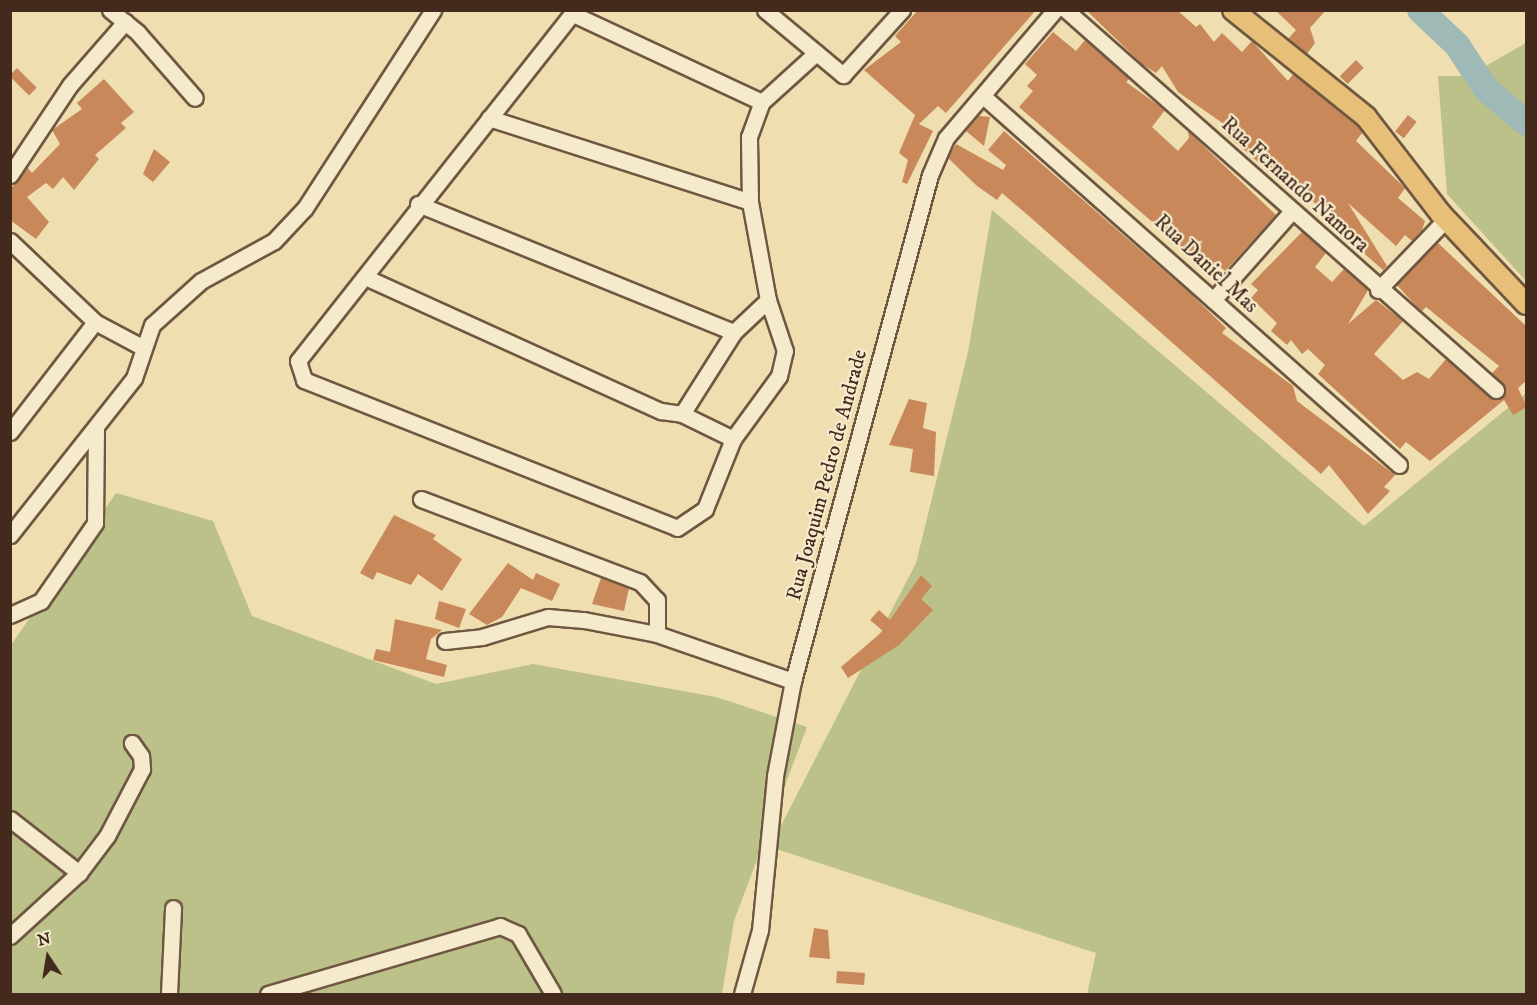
<!DOCTYPE html>
<html>
<head>
<meta charset="utf-8">
<style>
	body { margin:0 }
	#map { position:relative; width:1537px; height:1005px; overflow:hidden; background:#efdeb0; font-family:"IM FELL DW Pica",serif }
	div>[style] { position:absolute }
	[style*='--x'] { left:calc(var(--x)*1px); top:calc(var(--y)*1px); width:calc(var(--w)*1px); rotate:calc(var(--a)*1deg) }
	.green>* { inset:0; background:#bcc089 }
	.river>* { height:26px; margin:-13px; padding:0 13px; transform-origin:13px; border-radius:13px; background:#9fb9b7 }
	.building>* { inset:0; background:#c8885a; transform-origin:0 0 }
	.roads { filter:drop-shadow(2px 0 #6f5741) drop-shadow(-2px 0 #6f5741) drop-shadow(0 2px #6f5741) drop-shadow(0 -2px #6f5741) }
	.minor>* { height:15px; margin:-7.5px; padding:0 7.5px; transform-origin:7.5px; border-radius:7.5px; background:#f5eacc }
	.major>* { height:20px; margin:-10px; padding:0 10px; transform-origin:10px; border-radius:10px; background:#e8bf78 }
	span { translate:-50% -50%; white-space:nowrap; text-align:center; line-height:1.15; -webkit-text-stroke:4.5px #f5eacc; paint-order:stroke }
	.street-label { font-size:21px; color:#442a1c }
	.frame { position:absolute; inset:0; border:12px solid #442a1c; pointer-events:none }
	.north { position:absolute; left:18px; top:927px; width:60px; height:60px; -webkit-text-stroke:4px #f5eacc; paint-order:stroke; rotate:348deg; font-size:16px; font-weight:700; line-height:24px; text-align:center; color:#442a1c }
	.north::after { content:''; display:block; margin:auto; width:21px; height:27px; background:#442a1c; clip-path:polygon(50% 0,100% 100%,50% 72%,0 100%) }
</style>
</head>
<body>
<div id="map">
	<div class="green">
		<i style="clip-path:polygon(1526px 43px,1526px 281px,1447px 194px,1438px 76px,1468px 76px)"></i>
		<i style="clip-path:polygon(992px 210px,1364px 526px,1526px 393px,1526px 994px,1087px 994px,1096px 953px,770px 847px,916px 563px,968px 352px)"></i>
		<i style="clip-path:polygon(116px 493px,213px 521px,252px 616px,436px 684px,533px 664px,716px 697px,807px 727px,734px 921px,722px 994px,11px 994px,11px 645px)"></i>
	</div>
	<div class="river">
		<i style="--x:1420;--y:10;--w:51;--a:43.4"></i>
		<i style="--x:1457;--y:45;--w:53;--a:56.6"></i>
		<i style="--x:1486;--y:89;--w:52;--a:40.4"></i>
	</div>
	<div class="building">
		<i style="clip-path:polygon(918px 10px,1036px 10px,946px 113px,938px 106px,919px 124px,933px 131px,907px 184px,902px 182px,908px 160px,899px 153px,915px 115px,864px 70px,901px 42px,895px 36px)"></i>
		<i style="clip-path:polygon(1086px 10px,1177px 10px,1196px 27px,1200px 24px,1214px 42px,1222px 33px,1242px 52px,1252px 41px,1288px 81px,1293px 74px,1357px 125px,1363px 132px,1356px 141px,1405px 188px,1398px 198px,1425px 221px,1422px 230px,1412px 241px,1405px 235px,1396px 246px,1348px 203px,1387px 266px,1383px 270px,1327px 221px,1331px 217px,1309px 198px,1293px 186px,1290px 190px,1227px 135px,1231px 129px,1178px 92px,1162px 66px,1156px 73px,1142px 64px)"></i>
		<i style="clip-path:polygon(1275px 10px,1326px 10px,1310px 28px,1315px 43px,1307px 54px,1288px 39px,1296px 30px)"></i>
		<i style="clip-path:polygon(1053px 32px,1076px 51px,1085px 40px,1129px 79px,1126px 82px,1165px 110px,1152px 127px,1178px 151px,1189px 138px,1188px 131px,1276px 215px,1225px 271px,1215px 262px,1208px 270px,1019px 107px,1033px 91px,1027px 86px,1037px 75px,1025px 64px)"></i>
		<i style="left:1356px;top:60px;width:11px;height:23px;rotate:45deg"></i>
		<i style="left:17px;top:68px;width:28px;height:11px;rotate:45deg"></i>
		<i style="clip-path:polygon(104px 79px,134px 112px,121px 123px,126px 128px,95px 155px,99px 159px,74px 190px,63px 177px,53px 189px,46px 183px,27px 197px,49px 222px,36px 239px,10px 220px,10px 190px,27px 167px,32px 173px,60px 144px,52px 130px,82px 109px,77px 103px)"></i>
		<i style="left:1408px;top:115px;width:11px;height:21px;rotate:38deg"></i>
		<i style="clip-path:polygon(979px 116px,990px 117px,984px 146px,966px 131px)"></i>
		<i style="clip-path:polygon(1004px 131px,1193px 296px,1226px 328px,1222px 333px,1293px 386px,1297px 401px,1395px 475px,1384px 487px,1390px 491px,1368px 514px,1329px 465px,1321px 474px,1030px 217px,1002px 193px,997px 200px,977px 186px,948px 158px,956px 144px,1003px 170px,1006px 165px,988px 150px)"></i>
		<i style="clip-path:polygon(154px 149px,170px 162px,153px 182px,143px 174px)"></i>
		<i style="clip-path:polygon(1302px 232px,1326px 253px,1315px 267px,1332px 282px,1344px 269px,1368px 290px,1348px 324px,1376px 300px,1403px 321px,1374px 354px,1403px 380px,1417px 372px,1429px 379px,1446px 359px,1490px 397px,1500px 399px,1505px 387px,1492px 373px,1499px 366px,1426px 307px,1422px 311px,1416px 306px,1397px 285px,1437px 242px,1527px 327px,1527px 380px,1518px 388px,1527px 407px,1513px 415px,1504px 400px,1430px 461px,1406px 442px,1400px 449px,1318px 374px,1325px 365px,1308px 349px,1302px 354px,1291px 340px,1287px 345px,1271px 331px,1277px 323px,1251px 298px,1258px 290px,1251px 284px)"></i>
		<i style="clip-path:polygon(909px 399px,927px 403px,923px 428px,936px 432px,934px 476px,910px 472px,913px 449px,889px 445px)"></i>
		<i style="clip-path:polygon(394px 515px,436px 535px,433px 539px,462px 559px,442px 591px,418px 574px,411px 585px,377px 572px,373px 580px,360px 573px)"></i>
		<i style="clip-path:polygon(508px 563px,533px 580px,536px 573px,560px 584px,552px 601px,521px 588px,502px 617px,487px 625px,469px 614px)"></i>
		<i style="clip-path:polygon(921px 575px,932px 586px,921px 599px,933px 610px,899px 645px,848px 678px,841px 667px,883px 631px,870px 620px,879px 610px,890px 620px)"></i>
		<i style="clip-path:polygon(601px 578px,629px 588px,624px 611px,592px 604px)"></i>
		<i style="clip-path:polygon(439px 601px,466px 609px,459px 628px,435px 619px)"></i>
		<i style="clip-path:polygon(395px 619px,442px 630px,431px 639px,426px 659px,447px 665px,444px 677px,373px 660px,376px 649px,390px 652px)"></i>
		<i style="clip-path:polygon(814px 928px,828px 930px,830px 959px,809px 957px)"></i>
		<i style="left:837px;top:971px;width:28px;height:12px;rotate:4deg"></i>
	</div>
	<div class="roads">
		<div class="minor">
			<i style="--x:110;--y:10;--w:36;--a:39"></i>
			<i style="--x:138;--y:33;--w:86;--a:48.8"></i>
			<i style="--x:575;--y:10;--w:447;--a:128.3"></i>
			<i style="--x:298;--y:361;--w:20;--a:72"></i>
			<i style="--x:304;--y:380;--w:401;--a:21.6"></i>
			<i style="--x:677;--y:528;--w:34;--a:-34"></i>
			<i style="--x:705;--y:509;--w:75;--a:-68.2"></i>
			<i style="--x:733;--y:439;--w:78;--a:-53.9"></i>
			<i style="--x:779;--y:376;--w:26;--a:-77"></i>
			<i style="--x:785;--y:351;--w:54;--a:-108.4"></i>
			<i style="--x:765;--y:10;--w:102;--a:39.8"></i>
			<i style="--x:843;--y:75;--w:88;--a:-47.8"></i>
			<i style="--x:1066;--y:10;--w:574;--a:41.47"></i>
			<i style="--x:573;--y:14;--w:208;--a:25"></i>
			<i style="--x:983;--y:96;--w:556;--a:41.57"></i>
			<i style="--x:489;--y:118;--w:274;--a:17.8"></i>
			<i style="--x:10;--y:175;--w:108;--a:-56.3"></i>
			<i style="--x:70;--y:85;--w:84;--a:-48.9"></i>
			<i style="--x:418;--y:204;--w:341;--a:22.1"></i>
			<i style="--x:10;--y:241;--w:117;--a:43.6"></i>
			<i style="--x:95;--y:322;--w:55;--a:28"></i>
			<i style="--x:365;--y:277;--w:325;--a:24.4"></i>
			<i style="--x:661;--y:411;--w:21;--a:8"></i>
			<i style="--x:682;--y:414;--w:97;--a:-57.6"></i>
			<i style="--x:734;--y:332;--w:47;--a:-43.3"></i>
			<i style="--x:768;--y:300;--w:100;--a:-100.4"></i>
			<i style="--x:750;--y:202;--w:65;--a:-90.9"></i>
			<i style="--x:749;--y:137;--w:37;--a:-70"></i>
			<i style="--x:762;--y:102;--w:73;--a:-42.2"></i>
			<i style="--x:1378;--y:290;--w:98;--a:-46.2"></i>
			<i style="--x:1213;--y:300;--w:119;--a:-48.4"></i>
			<i style="--x:682;--y:414;--w:57;--a:26.1"></i>
			<i style="--x:10;--y:432;--w:139;--a:-52.3"></i>
			<i style="--x:421;--y:499;--w:234;--a:20.8"></i>
			<i style="--x:640;--y:582;--w:25;--a:47"></i>
			<i style="--x:657;--y:600;--w:34;--a:90"></i>
			<i style="--x:10;--y:535;--w:200;--a:-51.7"></i>
			<i style="--x:134;--y:378;--w:56;--a:-71.2"></i>
			<i style="--x:152;--y:325;--w:66;--a:-41.9"></i>
			<i style="--x:201;--y:281;--w:83;--a:-28.7"></i>
			<i style="--x:274;--y:241;--w:45;--a:-46.8"></i>
			<i style="--x:305;--y:208;--w:236;--a:-57.1"></i>
			<i style="--x:10;--y:615;--w:34;--a:-24"></i>
			<i style="--x:41;--y:601;--w:95;--a:-55.3"></i>
			<i style="--x:95;--y:523;--w:93;--a:-89.4"></i>
			<i style="--x:445;--y:641;--w:37;--a:-6"></i>
			<i style="--x:482;--y:637;--w:69;--a:-16.9"></i>
			<i style="--x:548;--y:617;--w:36;--a:5"></i>
			<i style="--x:584;--y:620;--w:74;--a:10.9"></i>
			<i style="--x:657;--y:634;--w:144;--a:19.1"></i>
			<i style="--x:10;--y:819;--w:88;--a:38"></i>
			<i style="--x:10;--y:936;--w:93;--a:-42.4"></i>
			<i style="--x:79;--y:873;--w:46;--a:-52.9"></i>
			<i style="--x:107;--y:836;--w:76;--a:-62.4"></i>
			<i style="--x:142;--y:769;--w:13;--a:-94"></i>
			<i style="--x:141;--y:756;--w:16;--a:-125"></i>
			<i style="--x:169;--y:994;--w:86;--a:-87.3"></i>
			<i style="--x:268;--y:994;--w:242;--a:-16.3"></i>
			<i style="--x:500;--y:926;--w:20;--a:24"></i>
			<i style="--x:518;--y:934;--w:69;--a:59.7"></i>
			<i style="--x:742;--y:994;--w:66;--a:-74.3"></i>
			<i style="--x:760;--y:930;--w:155;--a:-84.4"></i>
			<i style="--x:775;--y:776;--w:97;--a:-79.3"></i>
			<i style="--x:793;--y:681;--w:524;--a:-74.85"></i>
			<i style="--x:930;--y:175;--w:40;--a:-66.6"></i>
			<i style="--x:946;--y:138;--w:168;--a:-49.6"></i>
		</div>
		<div class="major">
			<i style="--x:1233;--y:10;--w:171;--a:38.8"></i>
			<i style="--x:1366;--y:117;--w:123;--a:52.3"></i>
			<i style="--x:1441;--y:214;--w:124;--a:46.6"></i>
		</div>
	</div>
	<div class="street-label">
		<span style="left:1295px;top:185px;rotate:42deg">Rua Fernando Namora</span>
		<span style="left:1206px;top:264px;rotate:43deg">Rua Daniel Mas</span>
		<span style="left:827px;top:475px;rotate:-75deg">Rua Joaquim Pedro de Andrade</span>
	</div>
	<div class="frame"></div>
	<div class="north">N</div>
</div>
</body>
</html>
